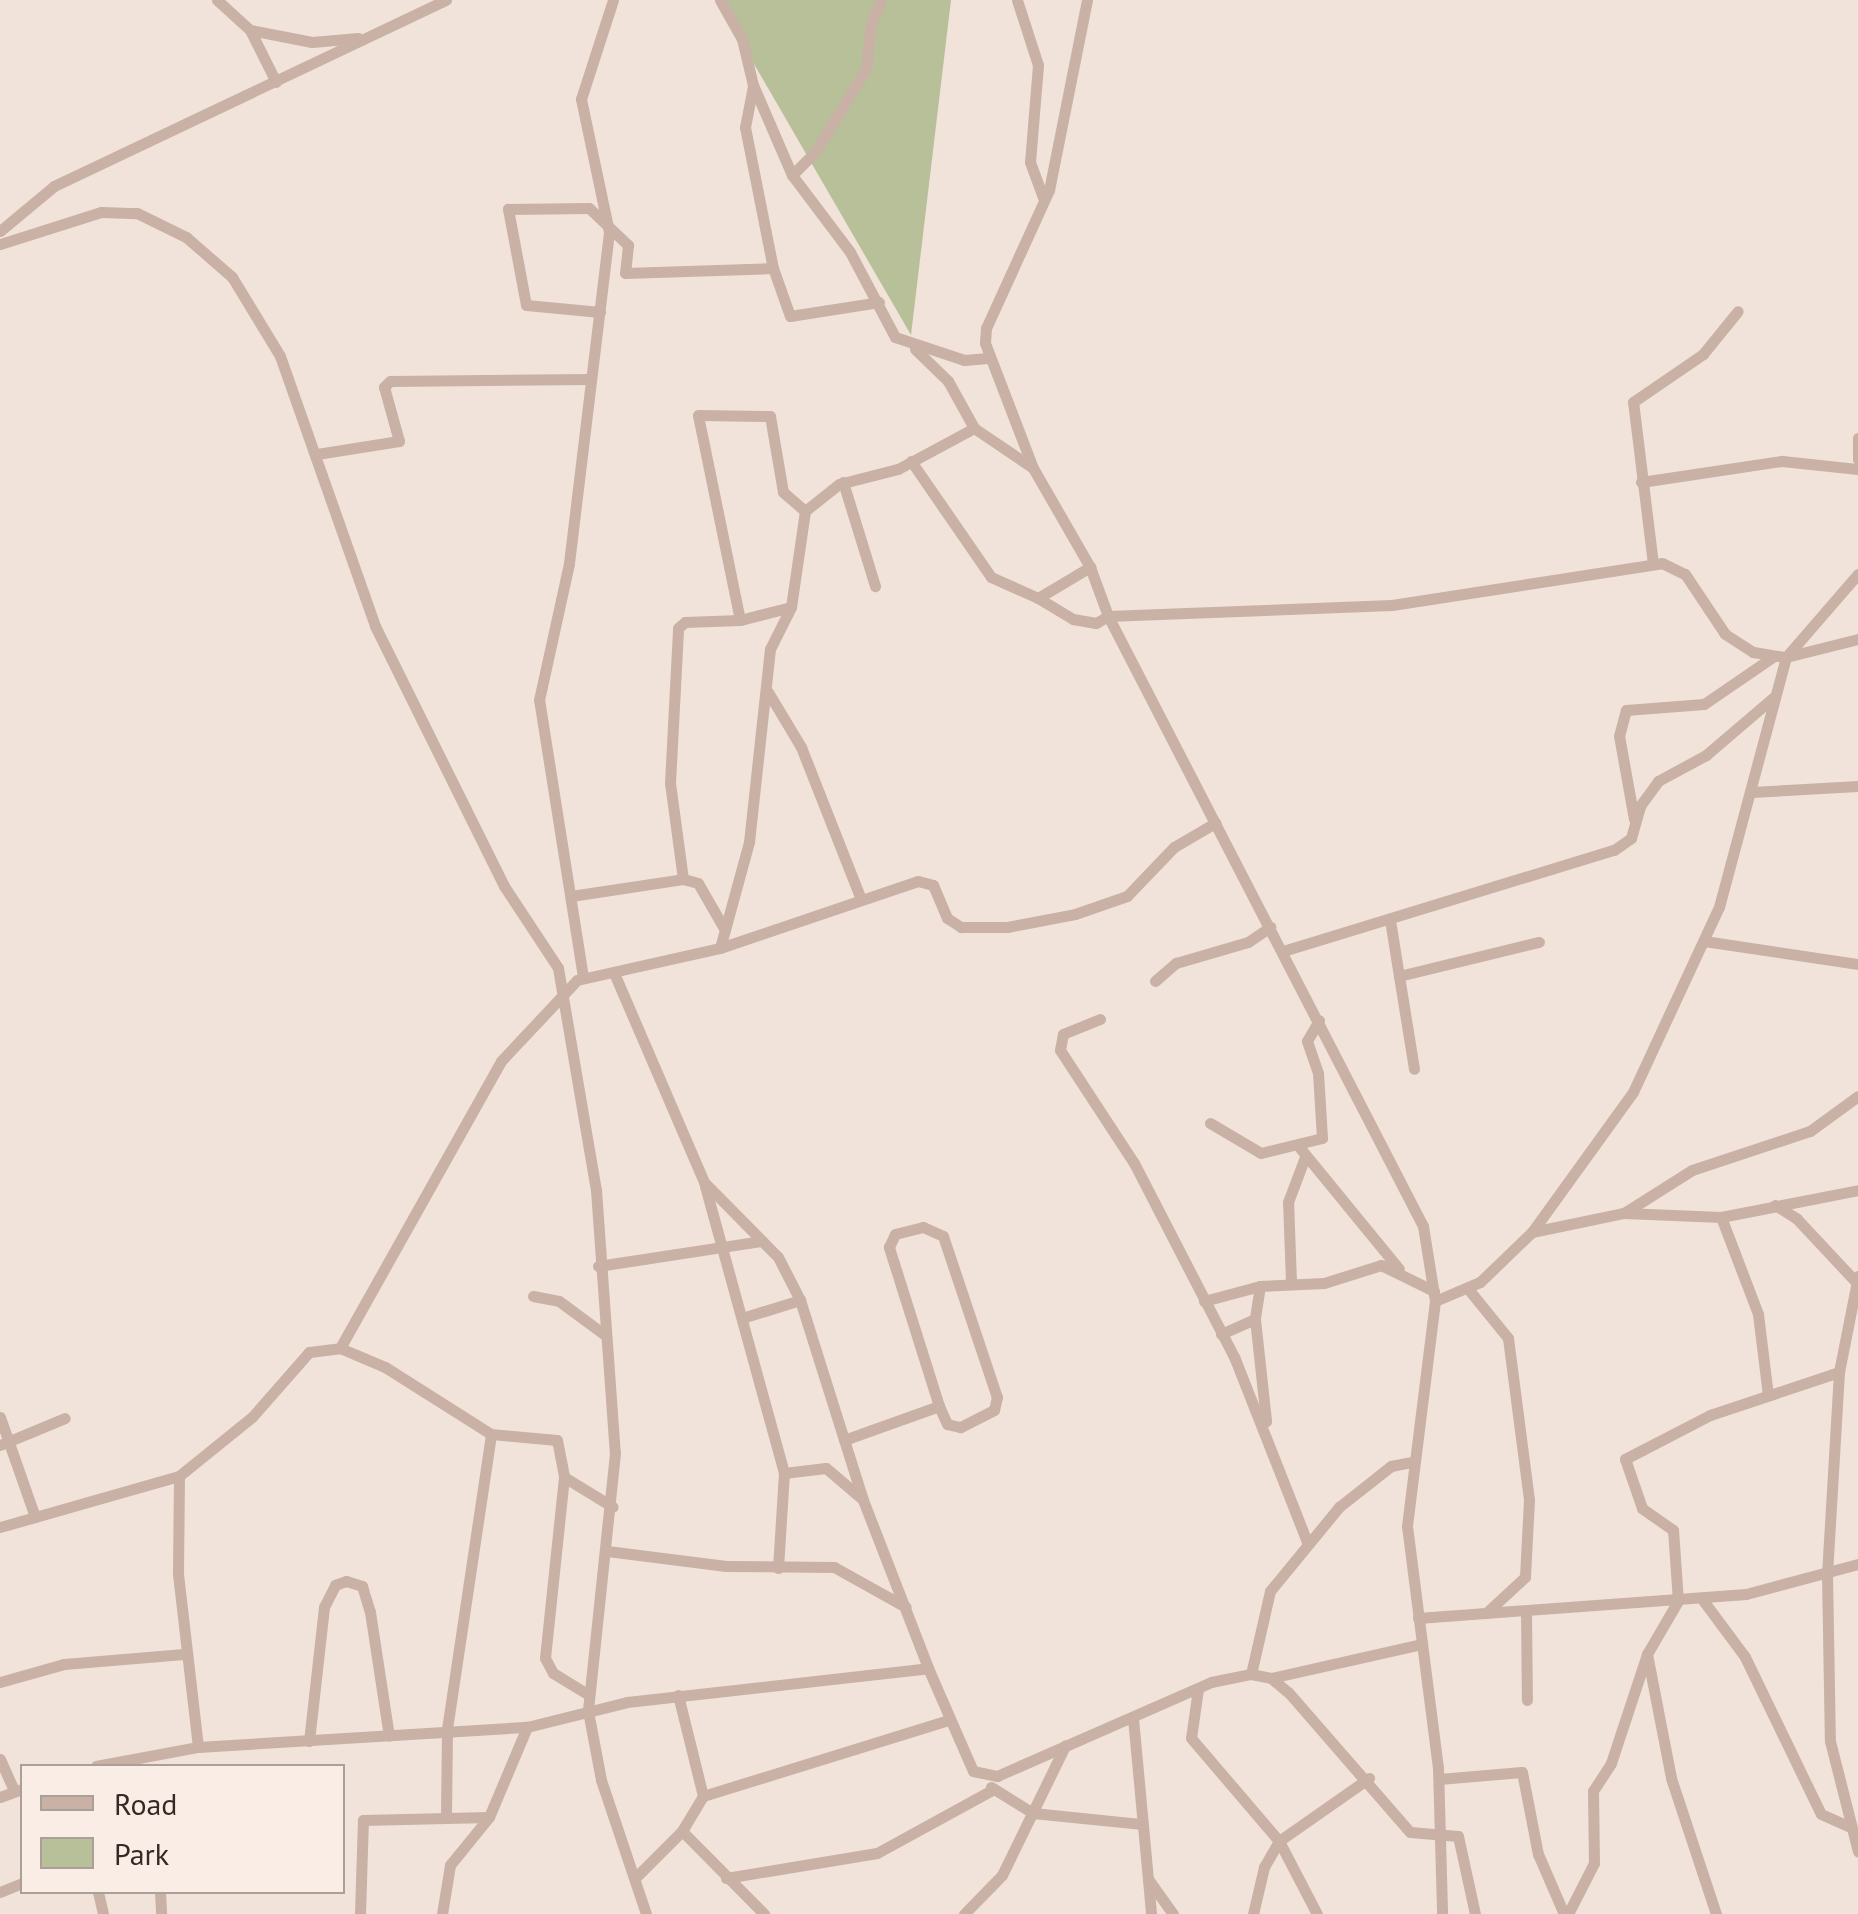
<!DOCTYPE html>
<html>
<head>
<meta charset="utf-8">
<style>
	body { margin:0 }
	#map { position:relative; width:1858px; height:1914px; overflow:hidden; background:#f1e3d9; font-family:"PT Sans",sans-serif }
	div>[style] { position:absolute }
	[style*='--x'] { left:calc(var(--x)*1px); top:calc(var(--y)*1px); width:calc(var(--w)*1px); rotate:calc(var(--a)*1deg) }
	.green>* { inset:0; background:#b7c099 }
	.street>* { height:11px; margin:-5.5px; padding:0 5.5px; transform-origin:5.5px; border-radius:5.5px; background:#c9b1a5 }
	span { translate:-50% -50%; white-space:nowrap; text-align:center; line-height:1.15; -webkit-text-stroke:8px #f9ede5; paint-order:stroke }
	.legend { position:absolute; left:20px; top:1764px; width:325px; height:130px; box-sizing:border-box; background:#f9ede5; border:2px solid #aa9f99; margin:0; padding:12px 18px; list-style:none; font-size:30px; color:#342926 }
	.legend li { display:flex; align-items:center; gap:20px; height:50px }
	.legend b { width:50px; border:2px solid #aa9f99 }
</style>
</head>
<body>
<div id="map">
	<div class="green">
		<i style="clip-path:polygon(717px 0,951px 0,911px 335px)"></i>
	</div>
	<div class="street">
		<i style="--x:217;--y:0;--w:45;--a:42.3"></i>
		<i style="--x:250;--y:30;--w:58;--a:63.4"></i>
		<i style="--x:720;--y:0;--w:45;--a:60.6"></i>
		<i style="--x:742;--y:39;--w:47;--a:76.6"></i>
		<i style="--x:753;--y:85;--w:98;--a:66.6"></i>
		<i style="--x:792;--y:175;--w:96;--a:53"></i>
		<i style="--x:850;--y:252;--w:96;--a:62.1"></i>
		<i style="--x:895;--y:337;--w:73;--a:18.4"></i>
		<i style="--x:964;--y:360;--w:24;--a:-5"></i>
		<i style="--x:1017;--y:0;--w:68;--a:72.1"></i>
		<i style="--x:1038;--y:65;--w:97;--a:94.7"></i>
		<i style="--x:1030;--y:162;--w:40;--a:69.8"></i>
		<i style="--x:1087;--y:0;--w:194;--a:101.3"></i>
		<i style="--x:1049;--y:190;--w:152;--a:114.5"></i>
		<i style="--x:986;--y:328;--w:15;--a:94"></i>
		<i style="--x:985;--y:343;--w:134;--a:69"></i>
		<i style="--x:1033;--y:468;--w:114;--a:60.1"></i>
		<i style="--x:1090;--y:567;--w:52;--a:69.8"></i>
		<i style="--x:1108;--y:616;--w:687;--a:62.69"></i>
		<i style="--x:1423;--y:1226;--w:76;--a:80.9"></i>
		<i style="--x:1435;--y:1301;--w:227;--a:97.1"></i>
		<i style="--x:1407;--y:1526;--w:243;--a:82.7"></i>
		<i style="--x:1438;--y:1767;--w:147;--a:88.4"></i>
		<i style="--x:250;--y:30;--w:63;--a:11"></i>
		<i style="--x:312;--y:42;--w:46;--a:-5"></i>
		<i style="--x:753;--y:86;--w:42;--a:101"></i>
		<i style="--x:745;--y:127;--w:144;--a:78.8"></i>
		<i style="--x:792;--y:175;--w:33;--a:-45"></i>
		<i style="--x:815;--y:152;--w:97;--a:-58.4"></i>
		<i style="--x:866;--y:69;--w:46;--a:-83.8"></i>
		<i style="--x:871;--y:23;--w:25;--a:-67"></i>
		<i style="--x:0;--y:231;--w:70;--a:-39.8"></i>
		<i style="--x:54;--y:186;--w:434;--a:-25.4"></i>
		<i style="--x:0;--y:244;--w:106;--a:-17.6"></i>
		<i style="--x:101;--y:212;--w:36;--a:2"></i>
		<i style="--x:137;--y:213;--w:55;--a:26.1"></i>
		<i style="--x:186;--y:237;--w:61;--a:41"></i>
		<i style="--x:232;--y:277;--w:92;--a:58.7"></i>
		<i style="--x:280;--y:356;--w:286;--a:70.6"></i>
		<i style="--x:375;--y:626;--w:290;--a:63.6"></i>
		<i style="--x:504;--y:886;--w:98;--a:56.6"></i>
		<i style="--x:558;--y:968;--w:225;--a:80.3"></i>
		<i style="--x:596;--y:1190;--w:264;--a:85.9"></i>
		<i style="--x:615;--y:1453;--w:259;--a:96"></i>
		<i style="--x:588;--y:1711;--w:70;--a:79.3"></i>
		<i style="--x:601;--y:1780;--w:141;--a:71.4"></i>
		<i style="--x:600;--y:312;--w:74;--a:-174.6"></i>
		<i style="--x:526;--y:305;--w:98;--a:-100.6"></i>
		<i style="--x:508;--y:209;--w:81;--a:-0.7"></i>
		<i style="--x:589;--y:208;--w:54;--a:43.5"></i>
		<i style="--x:628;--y:245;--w:28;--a:96"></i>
		<i style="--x:625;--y:273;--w:148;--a:-1.9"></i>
		<i style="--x:773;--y:268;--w:51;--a:70.5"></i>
		<i style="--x:790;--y:316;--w:90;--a:-8.9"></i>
		<i style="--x:915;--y:349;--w:46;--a:44.1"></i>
		<i style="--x:948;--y:381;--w:54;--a:61"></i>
		<i style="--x:974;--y:428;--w:71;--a:34.1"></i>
		<i style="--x:1858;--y:438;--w:21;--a:90"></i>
		<i style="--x:317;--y:454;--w:83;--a:-9"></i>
		<i style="--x:399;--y:441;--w:56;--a:-105.5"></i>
		<i style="--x:384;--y:387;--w:8;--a:-45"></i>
		<i style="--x:390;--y:381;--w:201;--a:-0.6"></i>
		<i style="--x:911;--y:461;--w:141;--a:55.4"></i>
		<i style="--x:991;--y:577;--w:51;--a:24.1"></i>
		<i style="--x:1038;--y:598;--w:61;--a:-30.8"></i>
		<i style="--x:843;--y:482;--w:109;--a:72.9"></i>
		<i style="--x:1641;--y:482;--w:143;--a:-8.5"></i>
		<i style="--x:1782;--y:461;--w:76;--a:6"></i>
		<i style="--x:1653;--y:564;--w:163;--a:-97"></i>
		<i style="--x:1633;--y:402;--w:85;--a:-34.4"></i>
		<i style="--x:1703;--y:354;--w:55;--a:-50.9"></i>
		<i style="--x:1038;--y:598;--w:41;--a:31"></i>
		<i style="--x:1073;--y:619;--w:23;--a:10"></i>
		<i style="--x:1096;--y:623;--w:14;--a:-30"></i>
		<i style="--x:1108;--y:616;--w:284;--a:-2.2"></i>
		<i style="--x:1392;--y:605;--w:273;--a:-8.8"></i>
		<i style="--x:1662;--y:563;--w:25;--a:26"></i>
		<i style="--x:1685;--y:574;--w:72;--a:56.3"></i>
		<i style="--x:1725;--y:634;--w:33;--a:33"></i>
		<i style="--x:1753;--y:652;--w:33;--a:9"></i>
		<i style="--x:1786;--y:657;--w:74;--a:-14"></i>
		<i style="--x:791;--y:607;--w:53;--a:165.7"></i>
		<i style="--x:740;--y:620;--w:209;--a:-101.6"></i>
		<i style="--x:698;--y:415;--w:72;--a:0.8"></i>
		<i style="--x:770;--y:416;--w:77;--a:80.3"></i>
		<i style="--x:783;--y:492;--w:29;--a:41"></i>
		<i style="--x:805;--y:511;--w:43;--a:-38.5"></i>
		<i style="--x:839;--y:484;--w:61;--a:-14.3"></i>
		<i style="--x:898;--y:469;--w:86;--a:-28.3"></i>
		<i style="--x:768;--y:692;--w:64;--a:59"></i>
		<i style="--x:801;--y:747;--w:161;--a:68.5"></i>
		<i style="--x:1752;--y:792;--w:106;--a:-3.2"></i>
		<i style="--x:1634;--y:819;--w:84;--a:-100.2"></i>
		<i style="--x:1619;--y:736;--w:27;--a:-75"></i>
		<i style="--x:1626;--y:710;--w:78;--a:-4.4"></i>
		<i style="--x:1704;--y:704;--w:85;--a:-34.4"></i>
		<i style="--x:571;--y:896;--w:113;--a:-8.6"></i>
		<i style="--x:1390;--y:920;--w:57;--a:80.9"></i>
		<i style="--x:1399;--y:976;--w:144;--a:-13.7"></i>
		<i style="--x:725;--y:930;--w:54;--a:-119.9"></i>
		<i style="--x:698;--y:883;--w:16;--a:-165"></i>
		<i style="--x:683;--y:879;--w:97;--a:-97.7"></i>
		<i style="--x:670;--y:783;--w:155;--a:-87"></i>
		<i style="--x:678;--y:628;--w:9;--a:-41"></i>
		<i style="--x:685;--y:622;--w:55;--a:-2.1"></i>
		<i style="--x:1704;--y:941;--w:156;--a:8.5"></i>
		<i style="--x:720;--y:948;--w:110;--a:-74.7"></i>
		<i style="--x:749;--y:842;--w:194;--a:-83.8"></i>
		<i style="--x:770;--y:649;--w:47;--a:-63.4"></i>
		<i style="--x:791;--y:607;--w:97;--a:-81.7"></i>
		<i style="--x:1283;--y:951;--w:346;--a:-17"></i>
		<i style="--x:1614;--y:850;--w:21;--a:-35"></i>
		<i style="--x:1631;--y:838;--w:33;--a:-74"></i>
		<i style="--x:1640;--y:806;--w:31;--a:-54"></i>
		<i style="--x:1658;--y:781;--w:55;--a:-28.4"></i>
		<i style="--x:1706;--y:755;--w:91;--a:-40.5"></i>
		<i style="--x:614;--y:973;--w:228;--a:66.7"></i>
		<i style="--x:704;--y:1182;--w:105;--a:45.4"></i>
		<i style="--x:778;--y:1257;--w:48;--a:62.9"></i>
		<i style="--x:800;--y:1300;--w:210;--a:72.5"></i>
		<i style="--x:863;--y:1500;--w:180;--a:68.8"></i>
		<i style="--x:1399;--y:976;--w:94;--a:80.8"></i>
		<i style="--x:583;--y:977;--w:280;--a:-99"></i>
		<i style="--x:539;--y:700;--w:140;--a:-77.6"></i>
		<i style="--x:569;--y:563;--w:333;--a:-83.1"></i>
		<i style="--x:609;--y:232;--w:136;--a:-101.9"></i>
		<i style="--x:581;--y:99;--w:104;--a:-72.1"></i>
		<i style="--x:1155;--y:981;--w:28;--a:-41"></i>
		<i style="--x:1176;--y:963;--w:75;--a:-16.3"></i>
		<i style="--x:1248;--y:942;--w:27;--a:-34"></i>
		<i style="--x:1100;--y:1019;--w:40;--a:158"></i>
		<i style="--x:1063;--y:1034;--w:16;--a:101"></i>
		<i style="--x:1060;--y:1050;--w:135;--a:56.8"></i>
		<i style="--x:1134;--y:1163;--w:220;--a:62.7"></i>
		<i style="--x:1235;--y:1359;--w:199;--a:68.5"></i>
		<i style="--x:1210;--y:1123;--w:59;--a:30.5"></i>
		<i style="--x:1261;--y:1153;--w:63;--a:-13.8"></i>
		<i style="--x:1322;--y:1138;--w:65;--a:-93.5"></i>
		<i style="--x:1318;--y:1073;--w:34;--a:-109"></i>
		<i style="--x:1307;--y:1041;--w:24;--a:-60"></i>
		<i style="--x:1300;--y:1148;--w:156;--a:50.7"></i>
		<i style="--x:705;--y:1186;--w:298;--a:74.6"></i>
		<i style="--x:784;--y:1473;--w:42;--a:-6.8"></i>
		<i style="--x:826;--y:1468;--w:45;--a:40.5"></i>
		<i style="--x:1775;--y:1205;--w:26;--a:32"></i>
		<i style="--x:1797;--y:1219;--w:86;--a:46.9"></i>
		<i style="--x:1624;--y:1213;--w:80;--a:-32.3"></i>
		<i style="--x:1692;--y:1170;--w:124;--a:-18.3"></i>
		<i style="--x:1810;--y:1131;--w:59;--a:-36.1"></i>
		<i style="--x:1721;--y:1217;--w:104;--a:69.1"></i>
		<i style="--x:1758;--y:1314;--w:82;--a:83"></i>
		<i style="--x:1532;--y:1232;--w:94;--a:-11.7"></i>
		<i style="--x:1624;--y:1213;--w:97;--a:2.4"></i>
		<i style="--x:1721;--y:1217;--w:140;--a:-11.1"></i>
		<i style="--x:598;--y:1266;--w:166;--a:-8.7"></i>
		<i style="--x:1858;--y:1276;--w:98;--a:101.2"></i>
		<i style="--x:1839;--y:1372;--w:202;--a:93.4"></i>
		<i style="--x:1827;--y:1574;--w:167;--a:89"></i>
		<i style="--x:1830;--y:1741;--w:114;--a:75.8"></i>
		<i style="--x:1291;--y:1282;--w:80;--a:-92.1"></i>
		<i style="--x:1288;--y:1202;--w:48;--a:-69.3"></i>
		<i style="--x:1260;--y:1286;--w:33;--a:99"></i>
		<i style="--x:1255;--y:1319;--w:103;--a:83.8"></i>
		<i style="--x:1469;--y:1290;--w:62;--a:50.9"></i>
		<i style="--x:1508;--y:1338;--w:163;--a:82.6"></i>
		<i style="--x:1529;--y:1500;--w:77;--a:93"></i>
		<i style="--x:1525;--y:1577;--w:53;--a:137.3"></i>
		<i style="--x:533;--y:1296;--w:26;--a:11"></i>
		<i style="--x:559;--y:1301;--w:57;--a:36.5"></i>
		<i style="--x:1204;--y:1301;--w:58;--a:-15"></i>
		<i style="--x:1260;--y:1286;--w:64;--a:-2.7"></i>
		<i style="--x:1324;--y:1283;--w:60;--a:-17.5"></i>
		<i style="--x:1381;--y:1265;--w:59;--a:26.1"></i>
		<i style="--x:1435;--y:1301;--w:49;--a:-22.9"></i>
		<i style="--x:1480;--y:1282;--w:72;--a:-43.9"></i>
		<i style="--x:1532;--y:1232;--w:173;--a:-54.2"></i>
		<i style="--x:1633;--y:1092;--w:204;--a:-65.1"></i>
		<i style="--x:1719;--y:907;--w:259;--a:-75"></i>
		<i style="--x:1786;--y:657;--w:110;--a:-49.1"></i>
		<i style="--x:742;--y:1318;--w:61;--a:-17.2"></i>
		<i style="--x:1221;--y:1334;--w:37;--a:-24"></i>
		<i style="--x:340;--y:1348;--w:49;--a:22.9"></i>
		<i style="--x:385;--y:1367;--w:125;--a:32.3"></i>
		<i style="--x:491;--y:1434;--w:66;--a:5.2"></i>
		<i style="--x:557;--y:1440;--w:38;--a:79"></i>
		<i style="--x:564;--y:1477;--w:182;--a:96"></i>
		<i style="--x:545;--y:1658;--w:17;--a:62"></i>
		<i style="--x:553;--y:1673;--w:42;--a:31.4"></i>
		<i style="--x:0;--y:1417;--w:106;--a:70.7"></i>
		<i style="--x:844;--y:1440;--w:101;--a:-19.7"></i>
		<i style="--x:939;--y:1406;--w:167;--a:-107.5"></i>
		<i style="--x:889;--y:1247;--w:14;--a:-65"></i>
		<i style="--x:895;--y:1234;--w:29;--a:-14"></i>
		<i style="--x:923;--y:1227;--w:22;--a:24"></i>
		<i style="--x:943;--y:1236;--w:170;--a:71.5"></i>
		<i style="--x:997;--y:1397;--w:13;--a:103"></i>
		<i style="--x:994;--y:1410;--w:38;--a:153"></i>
		<i style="--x:960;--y:1427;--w:13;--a:-167"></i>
		<i style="--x:947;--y:1424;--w:20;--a:-114"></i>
		<i style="--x:0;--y:1445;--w:70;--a:-22.6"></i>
		<i style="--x:179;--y:1476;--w:98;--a:90.6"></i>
		<i style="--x:178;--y:1574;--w:174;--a:83.4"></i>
		<i style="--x:564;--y:1477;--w:57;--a:31.5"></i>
		<i style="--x:0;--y:1527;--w:186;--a:-15.9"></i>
		<i style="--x:179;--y:1476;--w:95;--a:-39"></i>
		<i style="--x:253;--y:1416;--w:85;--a:-48.8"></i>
		<i style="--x:309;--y:1352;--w:31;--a:-7"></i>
		<i style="--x:340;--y:1348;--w:329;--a:-60.7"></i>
		<i style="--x:501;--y:1061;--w:111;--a:-46.8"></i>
		<i style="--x:577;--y:980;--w:147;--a:-12.6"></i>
		<i style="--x:720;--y:948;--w:209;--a:-18.7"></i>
		<i style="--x:918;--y:881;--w:16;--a:15"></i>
		<i style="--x:933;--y:885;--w:36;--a:67"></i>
		<i style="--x:947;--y:918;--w:17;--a:33"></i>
		<i style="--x:961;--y:927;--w:46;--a:0"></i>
		<i style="--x:1007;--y:927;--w:69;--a:-10.8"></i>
		<i style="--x:1075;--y:914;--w:55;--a:-19.1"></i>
		<i style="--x:1127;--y:896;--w:68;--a:-46.2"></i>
		<i style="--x:1174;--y:847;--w:48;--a:-30.3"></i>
		<i style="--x:607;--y:1551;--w:120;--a:7.2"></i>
		<i style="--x:726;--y:1566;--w:108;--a:0.5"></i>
		<i style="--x:834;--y:1567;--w:82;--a:29.1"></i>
		<i style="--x:778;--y:1568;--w:95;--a:-86.4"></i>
		<i style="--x:1702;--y:1599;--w:72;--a:53.4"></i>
		<i style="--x:1745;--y:1657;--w:174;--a:64.2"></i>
		<i style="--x:1821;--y:1814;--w:32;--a:24"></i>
		<i style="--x:1526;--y:1611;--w:89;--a:89.4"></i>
		<i style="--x:1418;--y:1618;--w:329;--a:-4.2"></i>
		<i style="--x:1746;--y:1594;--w:116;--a:-15"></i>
		<i style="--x:1647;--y:1654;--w:126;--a:79"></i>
		<i style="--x:1671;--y:1778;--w:143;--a:71.7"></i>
		<i style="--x:1251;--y:1674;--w:85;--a:-77.1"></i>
		<i style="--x:1270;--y:1591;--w:109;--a:-50.6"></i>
		<i style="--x:1339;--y:1507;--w:66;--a:-38.3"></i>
		<i style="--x:1391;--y:1466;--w:20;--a:-11"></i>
		<i style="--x:1271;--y:1678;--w:155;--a:-12.7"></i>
		<i style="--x:0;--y:1682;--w:66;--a:-15.7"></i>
		<i style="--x:64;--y:1664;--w:120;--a:-4.8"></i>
		<i style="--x:1198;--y:1689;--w:49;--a:98.1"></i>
		<i style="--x:1191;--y:1738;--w:135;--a:49.5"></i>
		<i style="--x:1279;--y:1841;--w:82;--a:62.5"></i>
		<i style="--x:678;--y:1695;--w:104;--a:76.1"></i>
		<i style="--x:703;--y:1796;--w:41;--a:121"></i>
		<i style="--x:682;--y:1831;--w:117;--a:45.3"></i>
		<i style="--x:1133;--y:1718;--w:162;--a:84.7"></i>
		<i style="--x:1148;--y:1879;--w:43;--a:54.5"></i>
		<i style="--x:309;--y:1741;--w:135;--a:-83.6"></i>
		<i style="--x:324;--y:1607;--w:25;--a:-63"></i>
		<i style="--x:335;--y:1585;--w:12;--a:-20"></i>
		<i style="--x:346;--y:1581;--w:17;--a:17"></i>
		<i style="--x:362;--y:1586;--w:27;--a:73"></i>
		<i style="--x:370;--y:1612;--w:125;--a:81.3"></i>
		<i style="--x:0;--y:1759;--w:35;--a:66"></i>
		<i style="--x:96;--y:1766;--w:104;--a:-10.6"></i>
		<i style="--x:198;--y:1747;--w:330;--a:-3.5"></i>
		<i style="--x:527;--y:1727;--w:103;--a:-14"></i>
		<i style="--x:627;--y:1702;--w:303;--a:-6.4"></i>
		<i style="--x:928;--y:1668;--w:112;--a:66.4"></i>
		<i style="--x:973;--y:1771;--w:25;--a:12"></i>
		<i style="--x:997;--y:1776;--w:234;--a:-23.7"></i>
		<i style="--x:1211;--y:1682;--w:41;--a:-11.3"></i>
		<i style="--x:1251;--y:1674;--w:20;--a:11"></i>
		<i style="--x:1271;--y:1678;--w:23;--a:40"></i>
		<i style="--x:1289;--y:1693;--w:184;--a:49"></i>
		<i style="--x:1410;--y:1832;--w:48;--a:4.8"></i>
		<i style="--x:1458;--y:1836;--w:80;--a:77.7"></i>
		<i style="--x:1439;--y:1779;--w:83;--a:-4.8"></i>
		<i style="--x:1522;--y:1772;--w:84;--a:79"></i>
		<i style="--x:1538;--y:1854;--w:65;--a:66.6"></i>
		<i style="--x:991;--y:1787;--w:49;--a:31.8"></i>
		<i style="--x:1033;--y:1813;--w:110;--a:5.8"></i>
		<i style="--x:703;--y:1796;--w:257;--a:-17.2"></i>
		<i style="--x:0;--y:1797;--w:23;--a:-20"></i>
		<i style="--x:446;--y:1814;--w:85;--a:-89.3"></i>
		<i style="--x:447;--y:1729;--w:298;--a:-81.5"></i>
		<i style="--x:637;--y:1876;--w:64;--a:-45"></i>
		<i style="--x:726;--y:1878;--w:153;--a:-9.4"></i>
		<i style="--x:877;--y:1853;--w:133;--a:-28.7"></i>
		<i style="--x:1148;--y:1879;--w:35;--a:85"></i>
		<i style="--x:0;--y:1892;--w:24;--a:-22"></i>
		<i style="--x:98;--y:1892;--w:23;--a:77"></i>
		<i style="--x:160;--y:1892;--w:22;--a:87"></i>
		<i style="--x:360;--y:1914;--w:94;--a:-88.2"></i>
		<i style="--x:363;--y:1820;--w:126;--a:-1.4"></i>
		<i style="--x:442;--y:1914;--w:50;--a:-80.7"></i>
		<i style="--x:450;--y:1865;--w:62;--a:-50.9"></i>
		<i style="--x:489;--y:1817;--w:98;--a:-67.1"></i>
		<i style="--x:964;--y:1914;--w:54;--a:-45.7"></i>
		<i style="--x:1002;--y:1875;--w:144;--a:-64"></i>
		<i style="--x:1253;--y:1914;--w:48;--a:-76.8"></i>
		<i style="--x:1264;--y:1867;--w:30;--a:-60"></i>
		<i style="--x:1279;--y:1841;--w:110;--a:-35"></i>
		<i style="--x:1568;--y:1914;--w:57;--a:-63"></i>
		<i style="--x:1594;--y:1863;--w:72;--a:-90.8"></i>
		<i style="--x:1593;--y:1791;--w:33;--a:-57"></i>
		<i style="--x:1611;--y:1763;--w:115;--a:-71.7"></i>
		<i style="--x:1647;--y:1654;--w:61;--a:-59.7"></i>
		<i style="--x:1678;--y:1601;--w:71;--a:-94"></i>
		<i style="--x:1673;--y:1530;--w:38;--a:-145"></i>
		<i style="--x:1642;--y:1508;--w:52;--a:-109.1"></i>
		<i style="--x:1625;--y:1459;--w:96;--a:-27.4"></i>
		<i style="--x:1710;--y:1415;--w:136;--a:-18.4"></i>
	</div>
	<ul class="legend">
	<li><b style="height:12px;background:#c9b1a5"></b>Road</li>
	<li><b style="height:28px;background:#b7c099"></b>Park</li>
	</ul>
</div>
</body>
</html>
